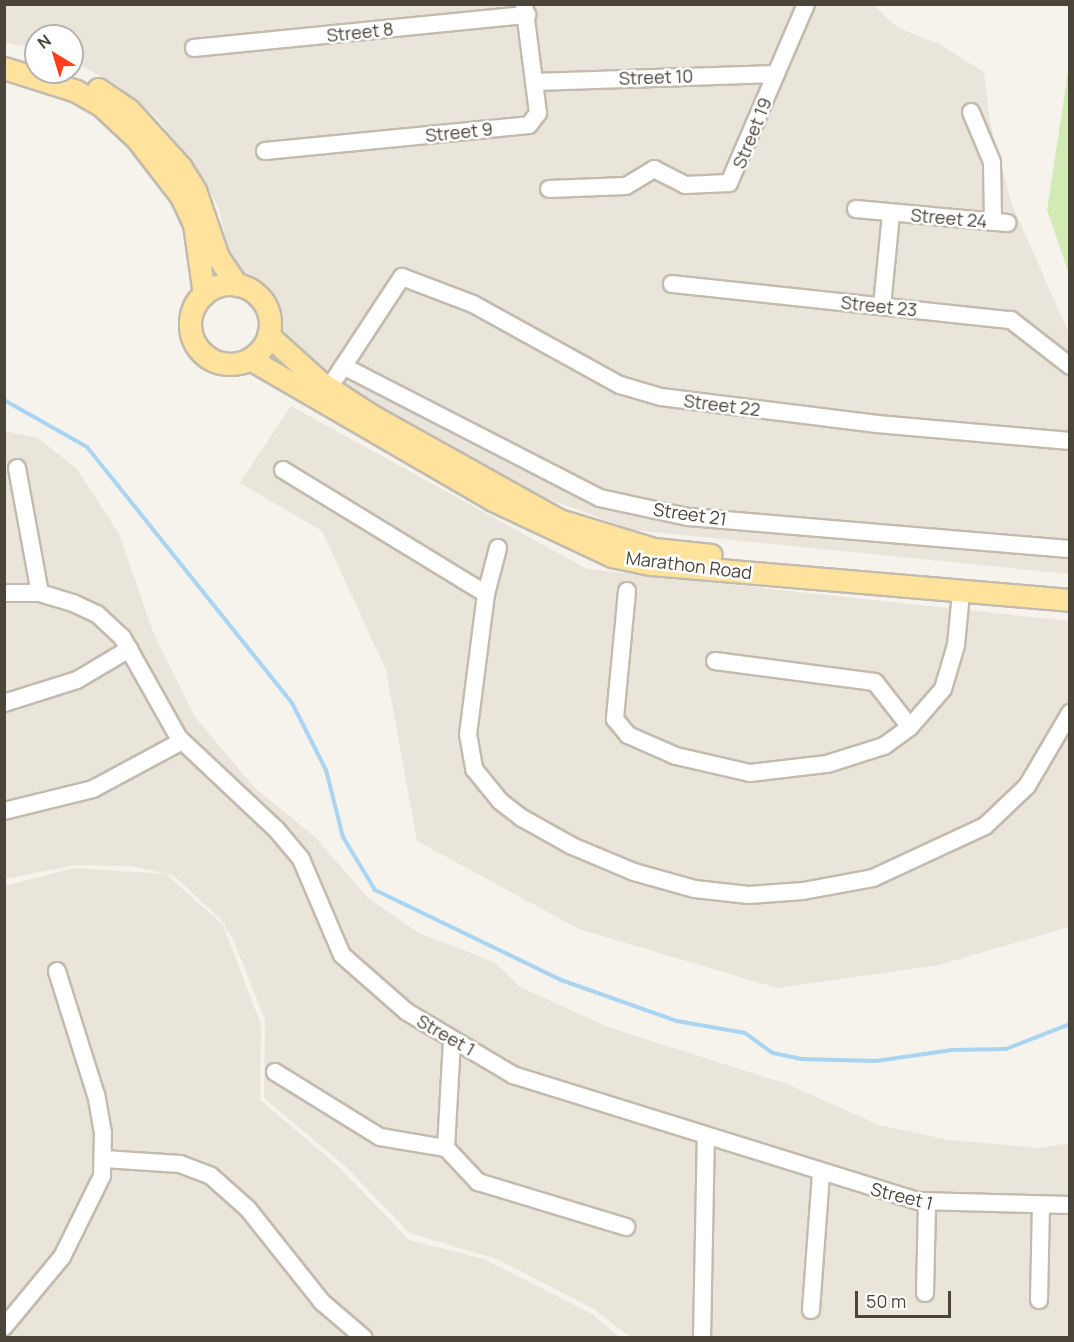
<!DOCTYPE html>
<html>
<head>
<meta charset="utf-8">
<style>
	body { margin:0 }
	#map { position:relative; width:1074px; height:1342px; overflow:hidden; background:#f6f3ec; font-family:Manrope,sans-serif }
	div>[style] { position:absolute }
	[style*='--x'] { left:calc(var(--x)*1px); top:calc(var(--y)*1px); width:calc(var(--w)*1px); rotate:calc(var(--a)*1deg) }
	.residential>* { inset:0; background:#eae5da }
	.green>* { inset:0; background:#d2eab5 }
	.stream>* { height:4px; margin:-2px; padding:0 2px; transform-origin:2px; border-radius:2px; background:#a9d4f2 }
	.roads { filter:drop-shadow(2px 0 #c2bbae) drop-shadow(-2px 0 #c2bbae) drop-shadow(0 2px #c2bbae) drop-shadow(0 -2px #c2bbae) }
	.minor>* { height:16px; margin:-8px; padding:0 8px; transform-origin:8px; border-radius:8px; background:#fff }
	.major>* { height:21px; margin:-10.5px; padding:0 10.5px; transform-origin:10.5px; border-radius:10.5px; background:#ffe39c }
	.major>.ring { margin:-10.5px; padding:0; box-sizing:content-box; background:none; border:21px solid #ffe39c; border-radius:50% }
	span { translate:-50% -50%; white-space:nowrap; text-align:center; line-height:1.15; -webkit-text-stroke:5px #fff; paint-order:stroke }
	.street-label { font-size:18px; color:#4b4439 }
	.frame { position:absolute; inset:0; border:6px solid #4b4439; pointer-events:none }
	.north { position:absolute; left:24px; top:24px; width:60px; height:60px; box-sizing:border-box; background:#fff; border:2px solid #b7b4b0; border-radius:50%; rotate:322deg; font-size:16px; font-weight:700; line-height:24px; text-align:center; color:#4b4439 }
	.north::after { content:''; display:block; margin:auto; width:21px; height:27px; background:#fc3f1d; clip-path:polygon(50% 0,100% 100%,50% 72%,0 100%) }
	.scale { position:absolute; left:855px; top:1291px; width:96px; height:27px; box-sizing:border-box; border:3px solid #4b4439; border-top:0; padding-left:8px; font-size:18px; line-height:21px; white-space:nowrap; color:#4b4439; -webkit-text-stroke:4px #fff; paint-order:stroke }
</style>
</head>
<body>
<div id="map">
	<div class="residential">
		<i style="clip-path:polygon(5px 4px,873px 5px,898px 28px,939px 44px,984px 72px,990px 122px,1011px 202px,1069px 334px,1069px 574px,633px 530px,526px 491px,323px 375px,280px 334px,277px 303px,242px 275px,228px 250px,219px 208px,193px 163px,156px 117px,117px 85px,72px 61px,72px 36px,36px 36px,36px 49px,5px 42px)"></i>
		<i style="clip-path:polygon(291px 406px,587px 569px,1069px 621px,1069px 927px,939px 965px,777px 988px,579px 929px,417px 841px,386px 670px,322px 531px,240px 483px)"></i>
		<i style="clip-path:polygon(5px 431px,38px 438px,77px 469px,119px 534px,154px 634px,195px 717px,255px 788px,315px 837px,369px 899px,419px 933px,494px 962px,520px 987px,608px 1027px,787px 1084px,879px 1125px,949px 1140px,1040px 1148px,1069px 1143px,1069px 1337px,630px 1337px,592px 1308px,497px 1259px,410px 1233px,345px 1166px,264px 1098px,265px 1020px,233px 939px,221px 920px,173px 875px,129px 866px,76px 865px,5px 879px)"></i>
		<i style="clip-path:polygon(74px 868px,166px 874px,223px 925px,261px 1025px,260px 1100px,338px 1166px,409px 1240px,484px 1259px,594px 1315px,619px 1337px,5px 1338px,5px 886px)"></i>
	</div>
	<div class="green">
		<i style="clip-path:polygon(1069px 66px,1070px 66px,1069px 274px,1047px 210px)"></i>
	</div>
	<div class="stream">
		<i style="--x:4;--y:400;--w:95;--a:29.5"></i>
		<i style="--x:87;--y:447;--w:328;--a:51.3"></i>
		<i style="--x:292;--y:703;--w:75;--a:63.1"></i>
		<i style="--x:326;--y:770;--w:69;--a:75.8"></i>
		<i style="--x:343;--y:837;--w:62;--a:58.9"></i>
		<i style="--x:375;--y:890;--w:207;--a:25.8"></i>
		<i style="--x:561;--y:980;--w:123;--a:19.5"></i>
		<i style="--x:677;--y:1021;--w:69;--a:10"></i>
		<i style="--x:745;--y:1033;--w:34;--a:36"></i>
		<i style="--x:773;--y:1053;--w:29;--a:12"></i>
		<i style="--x:801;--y:1059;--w:75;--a:1.5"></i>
		<i style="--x:876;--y:1061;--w:77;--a:-8.2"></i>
		<i style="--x:952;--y:1050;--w:54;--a:-1.1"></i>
		<i style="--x:1006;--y:1049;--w:69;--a:-21.3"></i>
	</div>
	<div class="roads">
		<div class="minor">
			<i style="--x:194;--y:48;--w:335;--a:-5.7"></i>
			<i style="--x:535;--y:82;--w:241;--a:-1.9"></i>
			<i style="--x:971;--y:112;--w:54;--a:67.2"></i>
			<i style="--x:992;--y:162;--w:60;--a:89"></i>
			<i style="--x:265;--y:151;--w:265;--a:-5.6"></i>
			<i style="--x:529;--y:125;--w:15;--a:-53"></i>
			<i style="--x:538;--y:113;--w:110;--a:-97.3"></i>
			<i style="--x:549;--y:189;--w:77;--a:-2.2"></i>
			<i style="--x:626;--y:186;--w:33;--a:-31"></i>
			<i style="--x:654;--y:169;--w:35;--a:27"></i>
			<i style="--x:685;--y:185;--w:44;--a:-2.6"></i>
			<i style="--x:729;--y:183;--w:195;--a:-66.7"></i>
			<i style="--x:856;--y:209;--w:152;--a:5.3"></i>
			<i style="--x:672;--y:284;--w:341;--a:6.1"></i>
			<i style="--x:1011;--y:320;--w:75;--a:37.9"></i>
			<i style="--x:882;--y:306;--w:92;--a:-84.4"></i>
			<i style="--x:343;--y:366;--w:289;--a:27.2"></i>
			<i style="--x:600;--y:498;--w:90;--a:12.2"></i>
			<i style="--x:688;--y:517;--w:383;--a:4.8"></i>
			<i style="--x:329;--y:388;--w:133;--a:-56.7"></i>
			<i style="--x:402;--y:277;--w:76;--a:20.8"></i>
			<i style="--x:473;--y:304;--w:168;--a:28.9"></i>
			<i style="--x:620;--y:385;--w:43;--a:16.3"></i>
			<i style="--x:661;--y:397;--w:218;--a:7.1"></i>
			<i style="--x:877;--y:424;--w:194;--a:5"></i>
			<i style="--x:17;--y:468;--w:127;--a:79.6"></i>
			<i style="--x:283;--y:470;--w:238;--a:31.4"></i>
			<i style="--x:498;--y:548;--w:48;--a:104.6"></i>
			<i style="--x:486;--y:594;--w:141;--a:97.3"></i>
			<i style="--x:468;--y:734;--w:36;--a:80"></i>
			<i style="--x:474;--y:769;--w:41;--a:50.9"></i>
			<i style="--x:500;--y:801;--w:28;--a:38"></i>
			<i style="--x:522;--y:818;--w:57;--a:29.2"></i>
			<i style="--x:572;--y:846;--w:67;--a:22.8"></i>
			<i style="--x:634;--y:872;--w:63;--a:15.6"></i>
			<i style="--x:695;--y:889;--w:54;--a:6.3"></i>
			<i style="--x:749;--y:895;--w:54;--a:-4.2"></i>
			<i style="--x:803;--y:891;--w:71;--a:-10.5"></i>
			<i style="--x:873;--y:878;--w:123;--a:-24.9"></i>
			<i style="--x:985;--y:826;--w:58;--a:-43.6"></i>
			<i style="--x:1027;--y:786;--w:85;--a:-59.5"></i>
			<i style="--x:627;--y:591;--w:129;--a:95.4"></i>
			<i style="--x:615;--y:719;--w:21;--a:51"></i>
			<i style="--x:628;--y:735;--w:52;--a:23.6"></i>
			<i style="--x:676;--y:756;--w:76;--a:12.9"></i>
			<i style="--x:750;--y:773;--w:78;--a:-6.7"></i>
			<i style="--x:827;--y:764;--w:60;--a:-17.5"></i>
			<i style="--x:884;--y:746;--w:32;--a:-36"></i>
			<i style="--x:910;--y:727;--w:50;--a:-49"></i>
			<i style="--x:943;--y:689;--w:46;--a:-73.5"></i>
			<i style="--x:956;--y:645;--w:52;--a:-84.5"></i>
			<i style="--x:4;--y:593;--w:36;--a:0"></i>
			<i style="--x:40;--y:593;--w:34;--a:17"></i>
			<i style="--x:73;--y:603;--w:26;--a:25"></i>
			<i style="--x:97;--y:614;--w:34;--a:43"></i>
			<i style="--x:122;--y:637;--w:116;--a:60.6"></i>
			<i style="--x:179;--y:738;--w:133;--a:43.2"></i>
			<i style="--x:276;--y:829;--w:39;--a:50"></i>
			<i style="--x:301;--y:859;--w:104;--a:66.9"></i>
			<i style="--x:342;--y:955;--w:86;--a:41.2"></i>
			<i style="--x:407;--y:1012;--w:123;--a:30.7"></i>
			<i style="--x:513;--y:1075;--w:424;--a:17.3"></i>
			<i style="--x:918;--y:1201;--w:152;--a:1.5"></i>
			<i style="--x:715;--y:661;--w:161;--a:7.5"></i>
			<i style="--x:875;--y:682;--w:57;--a:52.1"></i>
			<i style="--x:4;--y:703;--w:77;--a:-17.5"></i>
			<i style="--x:77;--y:680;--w:61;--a:-30.8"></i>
			<i style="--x:4;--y:811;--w:92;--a:-13.9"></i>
			<i style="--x:93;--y:789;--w:101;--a:-28.3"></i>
			<i style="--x:275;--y:1072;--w:123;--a:31.8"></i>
			<i style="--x:380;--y:1137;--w:67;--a:9.5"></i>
			<i style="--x:446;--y:1148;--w:47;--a:46.7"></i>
			<i style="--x:478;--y:1182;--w:155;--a:16.9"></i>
			<i style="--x:446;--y:1148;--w:109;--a:-86.8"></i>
			<i style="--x:104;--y:1159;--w:76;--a:3.8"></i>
			<i style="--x:180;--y:1164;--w:33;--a:21"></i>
			<i style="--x:211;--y:1176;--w:50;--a:41.7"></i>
			<i style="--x:248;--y:1209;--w:119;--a:51.5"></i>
			<i style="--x:322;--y:1302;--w:55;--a:40.6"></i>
			<i style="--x:925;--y:1293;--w:90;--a:-88.7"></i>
			<i style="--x:1039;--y:1300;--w:93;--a:-88.8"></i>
			<i style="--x:811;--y:1310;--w:137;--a:-85.8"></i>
			<i style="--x:4;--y:1327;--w:91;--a:-50.4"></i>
			<i style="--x:62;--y:1257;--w:90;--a:-63.7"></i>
			<i style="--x:102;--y:1176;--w:43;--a:-88.7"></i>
			<i style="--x:103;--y:1133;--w:39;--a:-100"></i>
			<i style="--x:96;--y:1095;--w:130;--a:-107.5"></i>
			<i style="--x:702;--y:1338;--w:202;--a:-88.9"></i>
		</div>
		<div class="major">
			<i style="--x:4;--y:68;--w:76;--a:17.7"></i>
			<i style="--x:76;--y:91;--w:30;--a:30"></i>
			<i style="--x:102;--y:106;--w:48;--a:43.3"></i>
			<i style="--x:137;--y:139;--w:72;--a:52.3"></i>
			<i style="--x:181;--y:196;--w:31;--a:65"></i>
			<i style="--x:194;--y:224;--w:71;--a:81.9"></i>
			<i style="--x:98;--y:89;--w:37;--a:34"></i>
			<i style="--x:129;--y:110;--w:76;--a:47.7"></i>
			<i style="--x:180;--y:166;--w:28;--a:58"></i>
			<i style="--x:195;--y:190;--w:71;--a:71.1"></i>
			<i style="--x:218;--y:257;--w:34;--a:56"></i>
			<i class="ring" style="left:190px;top:284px;width:59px;height:59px"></i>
			<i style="--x:268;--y:335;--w:70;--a:42.1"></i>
			<i style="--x:320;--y:382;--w:64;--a:32.9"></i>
			<i style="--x:374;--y:417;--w:212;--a:29.1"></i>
			<i style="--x:559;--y:520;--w:99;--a:17"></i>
			<i style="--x:654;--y:549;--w:57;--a:6"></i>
			<i style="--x:250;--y:359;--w:281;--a:30.1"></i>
			<i style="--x:493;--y:500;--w:132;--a:25.2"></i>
			<i style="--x:612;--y:556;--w:40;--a:12"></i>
			<i style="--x:651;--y:564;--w:421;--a:4.9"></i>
		</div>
	</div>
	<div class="street-label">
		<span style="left:360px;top:32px;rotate:-6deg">Street 8</span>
		<span style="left:656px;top:77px;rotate:-2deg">Street 10</span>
		<span style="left:459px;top:132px;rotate:-6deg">Street 9</span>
		<span style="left:752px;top:133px;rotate:-68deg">Street 19</span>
		<span style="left:949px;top:218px;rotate:5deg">Street 24</span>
		<span style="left:879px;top:306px;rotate:6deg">Street 23</span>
		<span style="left:722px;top:405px;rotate:7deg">Street 22</span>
		<span style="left:690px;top:514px;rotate:8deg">Street 21</span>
		<span style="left:689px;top:565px;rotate:7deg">Marathon Road</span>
		<span style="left:446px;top:1035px;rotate:30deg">Street 1</span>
		<span style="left:902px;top:1196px;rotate:14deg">Street 1</span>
	</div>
	<div class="frame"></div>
	<div class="north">N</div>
	<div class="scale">50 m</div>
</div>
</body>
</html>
